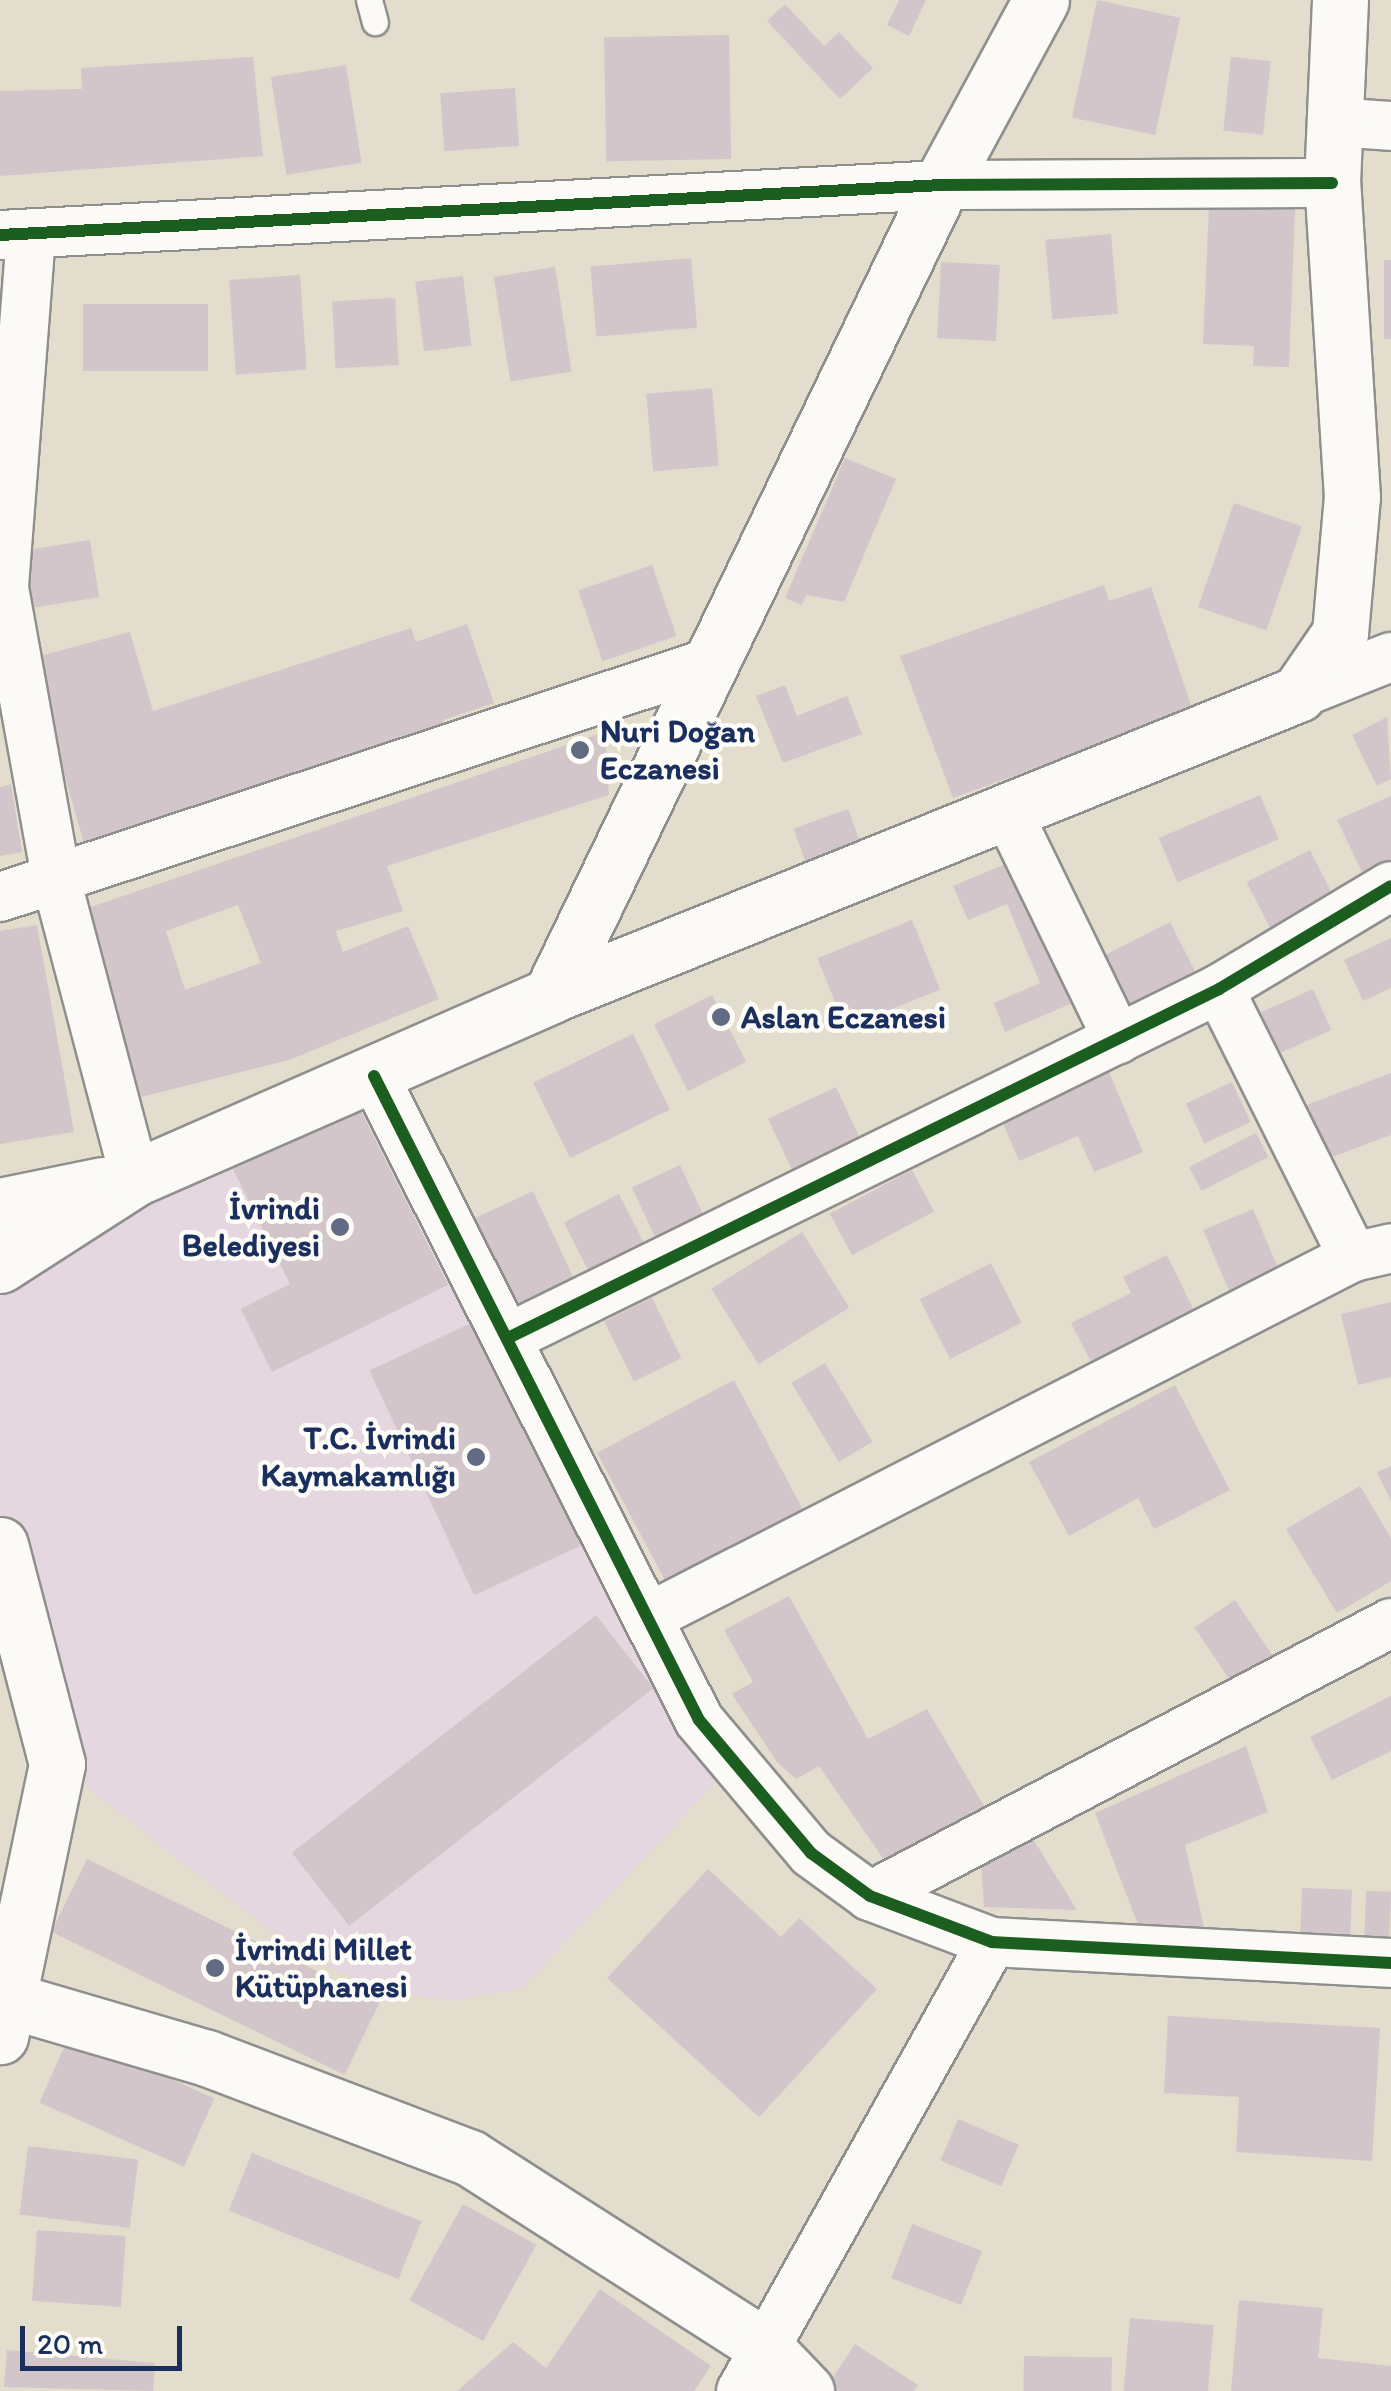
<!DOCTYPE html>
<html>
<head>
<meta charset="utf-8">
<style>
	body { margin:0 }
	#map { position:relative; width:1391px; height:2391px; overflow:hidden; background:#e2ddcc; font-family:Itim,sans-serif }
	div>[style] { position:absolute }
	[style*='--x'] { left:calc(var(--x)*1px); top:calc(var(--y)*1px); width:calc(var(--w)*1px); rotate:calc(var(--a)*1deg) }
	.built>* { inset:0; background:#e5d7df }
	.building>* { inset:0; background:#d2c6ca; transform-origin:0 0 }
	.roads { filter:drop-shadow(2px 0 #8f8f8e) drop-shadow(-2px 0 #8f8f8e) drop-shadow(0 2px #8f8f8e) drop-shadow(0 -2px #8f8f8e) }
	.service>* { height:25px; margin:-12.5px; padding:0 12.5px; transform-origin:12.5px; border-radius:12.5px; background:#fbfaf7 }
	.minor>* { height:48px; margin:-24px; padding:0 24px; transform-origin:24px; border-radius:24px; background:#fbfaf7 }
	.tertiary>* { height:55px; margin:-27.5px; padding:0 27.5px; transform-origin:27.5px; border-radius:27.5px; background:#fbfaf7 }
	.secondary>* { height:55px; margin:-27.5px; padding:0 27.5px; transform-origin:27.5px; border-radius:27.5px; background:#fbfaf7 }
	.cycleway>* { height:12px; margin:-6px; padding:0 6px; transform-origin:6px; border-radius:6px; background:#1b5e20 }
	.dots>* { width:28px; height:28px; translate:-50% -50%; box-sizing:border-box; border:5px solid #fdfcf7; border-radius:50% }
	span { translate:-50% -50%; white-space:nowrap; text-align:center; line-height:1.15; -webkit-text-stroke:9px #fdfcf7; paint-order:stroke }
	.poi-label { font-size:32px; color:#1b2f5e; font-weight:700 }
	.left { translate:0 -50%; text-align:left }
	.right { translate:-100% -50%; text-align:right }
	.scale { position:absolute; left:20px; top:2326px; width:162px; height:45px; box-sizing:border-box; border:5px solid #1b2f5e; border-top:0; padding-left:12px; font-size:30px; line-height:35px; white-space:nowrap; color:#1b2f5e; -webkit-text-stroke:8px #fdfcf7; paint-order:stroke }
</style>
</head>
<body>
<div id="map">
	<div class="built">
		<i style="clip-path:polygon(374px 1076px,734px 1763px,521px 1989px,450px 2001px,386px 1990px,306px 1959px,57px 1764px,0 1545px,0 1265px)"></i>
	</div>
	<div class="building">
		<i style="clip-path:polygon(899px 0,926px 0,909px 36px,887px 25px)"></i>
		<i style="left:1097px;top:0;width:85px;height:120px;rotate:12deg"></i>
		<i style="clip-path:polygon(785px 4px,824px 46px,839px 32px,873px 68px,840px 99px,767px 21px)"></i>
		<i style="left:729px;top:35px;width:124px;height:125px;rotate:89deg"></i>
		<i style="clip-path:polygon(253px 57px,263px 156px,0 176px,0 91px,82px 89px,81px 68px)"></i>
		<i style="left:1231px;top:57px;width:40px;height:74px;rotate:6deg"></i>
		<i style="left:346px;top:65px;width:99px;height:76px;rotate:81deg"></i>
		<i style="left:515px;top:88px;width:58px;height:75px;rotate:86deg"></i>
		<i style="clip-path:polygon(1209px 206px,1295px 209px,1289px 367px,1253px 366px,1254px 346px,1203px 344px)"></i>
		<i style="left:1111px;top:234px;width:80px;height:66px;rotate:85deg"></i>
		<i style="left:691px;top:258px;width:70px;height:101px;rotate:85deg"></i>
		<i style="left:1384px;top:260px;width:7px;height:79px"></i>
		<i style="left:941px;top:262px;width:59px;height:76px;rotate:3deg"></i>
		<i style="left:555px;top:267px;width:106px;height:62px;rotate:81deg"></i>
		<i style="left:300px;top:275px;width:95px;height:71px;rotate:86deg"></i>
		<i style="left:463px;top:276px;width:70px;height:48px;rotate:83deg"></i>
		<i style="left:395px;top:298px;width:67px;height:63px;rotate:87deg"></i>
		<i style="left:208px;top:304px;width:67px;height:125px;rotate:90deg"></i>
		<i style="left:712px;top:388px;width:78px;height:66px;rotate:85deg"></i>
		<i style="clip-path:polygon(845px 458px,896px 479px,844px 602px,806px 595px,802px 605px,785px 598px)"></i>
		<i style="left:1234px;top:503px;width:72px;height:110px;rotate:19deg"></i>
		<i style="left:90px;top:540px;width:58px;height:75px;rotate:81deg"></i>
		<i style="left:652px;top:565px;width:75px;height:78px;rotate:71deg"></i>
		<i style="clip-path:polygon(1104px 585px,1109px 601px,1151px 587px,1193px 711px,953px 798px,900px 656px)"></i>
		<i style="clip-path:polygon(467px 624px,494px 703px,443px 720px,445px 731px,84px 844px,32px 658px,130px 632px,153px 711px,411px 628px,416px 642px)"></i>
		<i style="clip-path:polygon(785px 685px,797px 716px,847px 696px,862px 734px,783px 763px,756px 696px)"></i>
		<i style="clip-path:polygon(1387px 717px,1391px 779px,1377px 786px,1352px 735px)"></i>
		<i style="clip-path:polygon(evenodd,605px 732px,609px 795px,387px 866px,403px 911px,336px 931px,343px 952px,408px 926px,439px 999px,289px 1060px,121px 1102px,73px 913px,605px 732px,238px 905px,261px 963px,185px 990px,166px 931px,238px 905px)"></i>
		<i style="clip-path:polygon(11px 784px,22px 852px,0 856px,0 787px)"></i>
		<i style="left:1260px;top:795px;width:48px;height:110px;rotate:67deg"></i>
		<i style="clip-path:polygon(1391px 796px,1391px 859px,1362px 872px,1337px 820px)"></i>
		<i style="left:848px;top:809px;width:46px;height:58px;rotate:70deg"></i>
		<i style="left:1310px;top:850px;width:63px;height:71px;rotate:63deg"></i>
		<i style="clip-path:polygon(1015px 860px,1075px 1002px,1005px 1032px,994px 1003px,1040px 983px,1007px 904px,968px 920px,953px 886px)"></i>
		<i style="left:912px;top:920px;width:75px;height:102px;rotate:68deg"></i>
		<i style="left:1170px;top:922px;width:63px;height:93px;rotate:63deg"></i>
		<i style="clip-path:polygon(37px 925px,74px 1132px,0 1144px,0 931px)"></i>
		<i style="clip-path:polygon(1391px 938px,1391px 988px,1363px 1001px,1344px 960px)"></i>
		<i style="left:1313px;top:989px;width:45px;height:70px;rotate:66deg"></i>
		<i style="left:712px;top:995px;width:75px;height:65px;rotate:63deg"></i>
		<i style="left:633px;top:1034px;width:84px;height:111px;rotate:64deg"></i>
		<i style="clip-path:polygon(1109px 1072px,1143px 1152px,1094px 1172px,1078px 1136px,1019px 1161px,1001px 1118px)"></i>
		<i style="clip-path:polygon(1391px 1073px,1391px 1135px,1324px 1160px,1304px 1106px)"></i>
		<i style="left:1232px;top:1082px;width:44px;height:51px;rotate:65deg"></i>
		<i style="left:836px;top:1087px;width:68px;height:75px;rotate:65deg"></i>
		<i style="clip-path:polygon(359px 1107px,448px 1285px,272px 1372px,241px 1309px,290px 1284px,233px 1169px)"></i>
		<i style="left:1256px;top:1133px;width:27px;height:75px;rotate:63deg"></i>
		<i style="left:680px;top:1165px;width:66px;height:53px;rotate:65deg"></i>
		<i style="left:912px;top:1170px;width:47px;height:93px;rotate:62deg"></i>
		<i style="left:533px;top:1191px;width:107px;height:80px;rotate:65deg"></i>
		<i style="left:619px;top:1194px;width:66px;height:62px;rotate:63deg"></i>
		<i style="left:1253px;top:1209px;width:66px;height:54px;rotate:67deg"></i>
		<i style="left:802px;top:1232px;width:89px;height:107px;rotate:58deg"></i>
		<i style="clip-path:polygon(1167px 1255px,1196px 1315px,1093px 1366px,1071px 1323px,1131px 1293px,1123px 1277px)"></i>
		<i style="left:991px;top:1263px;width:67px;height:80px;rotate:63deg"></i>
		<i style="left:652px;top:1298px;width:67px;height:53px;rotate:64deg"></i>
		<i style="clip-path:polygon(1391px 1302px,1391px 1377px,1358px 1385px,1341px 1314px)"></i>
		<i style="left:480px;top:1319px;width:248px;height:122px;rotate:65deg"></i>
		<i style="left:825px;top:1363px;width:92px;height:39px;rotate:59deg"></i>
		<i style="left:734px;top:1380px;width:149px;height:155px;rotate:62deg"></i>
		<i style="clip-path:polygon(1175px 1385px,1230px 1490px,1154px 1529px,1138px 1498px,1069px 1536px,1029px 1462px)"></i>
		<i style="clip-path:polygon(1391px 1466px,1391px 1501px,1377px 1472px)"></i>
		<i style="clip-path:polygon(1360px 1486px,1391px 1538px,1391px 1581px,1337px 1613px,1286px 1529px)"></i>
		<i style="clip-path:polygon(789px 1596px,868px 1739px,927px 1709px,987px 1811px,885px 1861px,819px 1766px,796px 1779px,777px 1762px,732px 1694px,753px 1682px,724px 1630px)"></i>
		<i style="left:1235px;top:1600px;width:76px;height:49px;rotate:56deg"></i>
		<i style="left:596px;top:1615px;width:93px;height:386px;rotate:52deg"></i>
		<i style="clip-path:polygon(1391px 1696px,1391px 1751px,1332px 1780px,1310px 1737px)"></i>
		<i style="clip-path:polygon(1246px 1746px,1268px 1812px,1185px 1845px,1205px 1931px,1144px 1940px,1095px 1813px)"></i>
		<i style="clip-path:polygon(1033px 1839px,1077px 1910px,984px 1907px,981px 1862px)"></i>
		<i style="left:87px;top:1859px;width:326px;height:81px;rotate:26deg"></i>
		<i style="clip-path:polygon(708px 1869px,781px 1937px,799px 1918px,877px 1989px,759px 2117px,607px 1978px)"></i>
		<i style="left:1302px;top:1888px;width:50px;height:53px;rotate:2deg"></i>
		<i style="left:1366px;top:1891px;width:25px;height:53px;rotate:2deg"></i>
		<i style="clip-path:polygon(1168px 2016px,1380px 2028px,1372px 2161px,1236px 2152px,1239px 2097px,1164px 2093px)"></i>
		<i style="left:70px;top:2034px;width:158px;height:75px;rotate:24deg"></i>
		<i style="left:958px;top:2119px;width:66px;height:45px;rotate:23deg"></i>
		<i style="left:28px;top:2146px;width:111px;height:69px;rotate:7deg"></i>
		<i style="left:252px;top:2153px;width:183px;height:62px;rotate:22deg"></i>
		<i style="left:463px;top:2204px;width:84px;height:110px;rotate:29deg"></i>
		<i style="left:912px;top:2224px;width:75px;height:58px;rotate:21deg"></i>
		<i style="left:37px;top:2230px;width:89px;height:71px;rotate:4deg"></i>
		<i style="clip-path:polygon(600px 2289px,711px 2366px,694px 2391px,457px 2391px,513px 2342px,546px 2368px)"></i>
		<i style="clip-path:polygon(1239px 2300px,1323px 2308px,1318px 2358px,1391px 2366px,1391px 2391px,1231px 2391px)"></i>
		<i style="left:1130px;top:2318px;width:84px;height:73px;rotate:5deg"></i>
		<i style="clip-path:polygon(855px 2344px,918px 2385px,914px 2391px,824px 2391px)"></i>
		<i style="clip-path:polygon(7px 2350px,155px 2363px,153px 2391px,4px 2387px)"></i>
		<i style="left:1024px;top:2356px;width:88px;height:35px;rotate:1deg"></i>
	</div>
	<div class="roads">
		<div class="service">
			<i style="--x:369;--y:0;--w:23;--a:75"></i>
		</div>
		<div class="minor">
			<i style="--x:1334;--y:122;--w:57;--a:4"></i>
			<i style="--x:0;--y:235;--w:942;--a:-3.04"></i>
			<i style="--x:941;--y:185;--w:391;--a:-0.3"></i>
			<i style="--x:31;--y:235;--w:354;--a:94.4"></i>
			<i style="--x:4;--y:588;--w:300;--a:79.8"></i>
			<i style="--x:57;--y:883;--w:305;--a:75.2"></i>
			<i style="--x:1298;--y:694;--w:100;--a:-21.7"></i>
			<i style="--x:1007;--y:811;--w:254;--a:64.1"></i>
			<i style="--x:0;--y:897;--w:747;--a:-18.27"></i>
			<i style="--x:1219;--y:989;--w:300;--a:63.4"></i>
			<i style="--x:374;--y:1076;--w:721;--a:63.22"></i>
			<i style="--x:699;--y:1720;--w:174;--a:49.9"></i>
			<i style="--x:811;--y:1853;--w:73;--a:36.1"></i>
			<i style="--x:870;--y:1896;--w:130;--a:20.7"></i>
			<i style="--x:992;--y:1942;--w:400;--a:3"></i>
			<i style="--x:508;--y:1338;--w:792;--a:-26.14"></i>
			<i style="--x:1219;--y:989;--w:200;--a:-30.9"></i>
			<i style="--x:651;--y:1616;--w:788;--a:-27.09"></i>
			<i style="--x:1353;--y:1257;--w:39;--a:-13"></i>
			<i style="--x:870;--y:1896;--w:588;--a:-27.65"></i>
			<i style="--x:741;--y:2391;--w:514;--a:-60.79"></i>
		</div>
		<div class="tertiary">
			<i style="--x:2;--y:1998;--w:214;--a:16.3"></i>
			<i style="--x:207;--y:2058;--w:281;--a:20.8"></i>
			<i style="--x:470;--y:2158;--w:345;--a:32.6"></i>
			<i style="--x:761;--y:2344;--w:65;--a:46.2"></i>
		</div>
		<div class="secondary">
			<i style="--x:551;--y:995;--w:899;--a:-64.29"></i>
			<i style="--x:941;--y:185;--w:210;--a:-61.6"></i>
			<i style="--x:0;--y:1206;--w:105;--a:-11.5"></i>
			<i style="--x:0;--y:1265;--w:161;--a:-32.8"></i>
			<i style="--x:135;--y:1178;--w:454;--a:-23.7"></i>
			<i style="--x:551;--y:995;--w:805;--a:-21.95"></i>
			<i style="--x:1298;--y:694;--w:74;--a:-55.5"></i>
			<i style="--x:1340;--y:633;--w:137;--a:-85"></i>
			<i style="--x:1352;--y:497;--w:315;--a:-93.6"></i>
			<i style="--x:1332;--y:183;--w:183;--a:-87.5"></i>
			<i style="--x:0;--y:1545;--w:226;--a:75.4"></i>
			<i style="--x:57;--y:1764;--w:278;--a:101.8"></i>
		</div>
	</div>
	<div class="cycleway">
		<i style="--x:0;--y:235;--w:942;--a:-3.04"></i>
		<i style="--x:941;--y:185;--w:391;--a:-0.3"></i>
		<i style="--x:374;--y:1076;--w:721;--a:63.22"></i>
		<i style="--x:699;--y:1720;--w:174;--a:49.9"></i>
		<i style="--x:811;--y:1853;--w:73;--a:36.1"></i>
		<i style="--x:870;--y:1896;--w:130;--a:20.7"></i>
		<i style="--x:992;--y:1942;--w:400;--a:3"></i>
		<i style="--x:508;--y:1338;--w:792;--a:-26.14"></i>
		<i style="--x:1219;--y:989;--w:200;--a:-30.9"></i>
	</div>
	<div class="dots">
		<i style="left:580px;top:750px;background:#616c84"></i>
		<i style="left:721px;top:1017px;background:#616c84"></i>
		<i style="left:340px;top:1227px;background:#616c84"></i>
		<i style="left:476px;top:1457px;background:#616c84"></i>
		<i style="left:215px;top:1968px;background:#616c84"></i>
	</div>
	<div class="poi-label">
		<span class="left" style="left:600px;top:750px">Nuri Doğan<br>Eczanesi</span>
		<span class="left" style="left:741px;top:1017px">Aslan Eczanesi</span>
		<span class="right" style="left:320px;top:1227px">İvrindi<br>Belediyesi</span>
		<span class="right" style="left:456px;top:1457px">T.C. İvrindi<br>Kaymakamlığı</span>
		<span class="left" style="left:235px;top:1968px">İvrindi Millet<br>Kütüphanesi</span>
	</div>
	<div class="scale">20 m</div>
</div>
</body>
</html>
